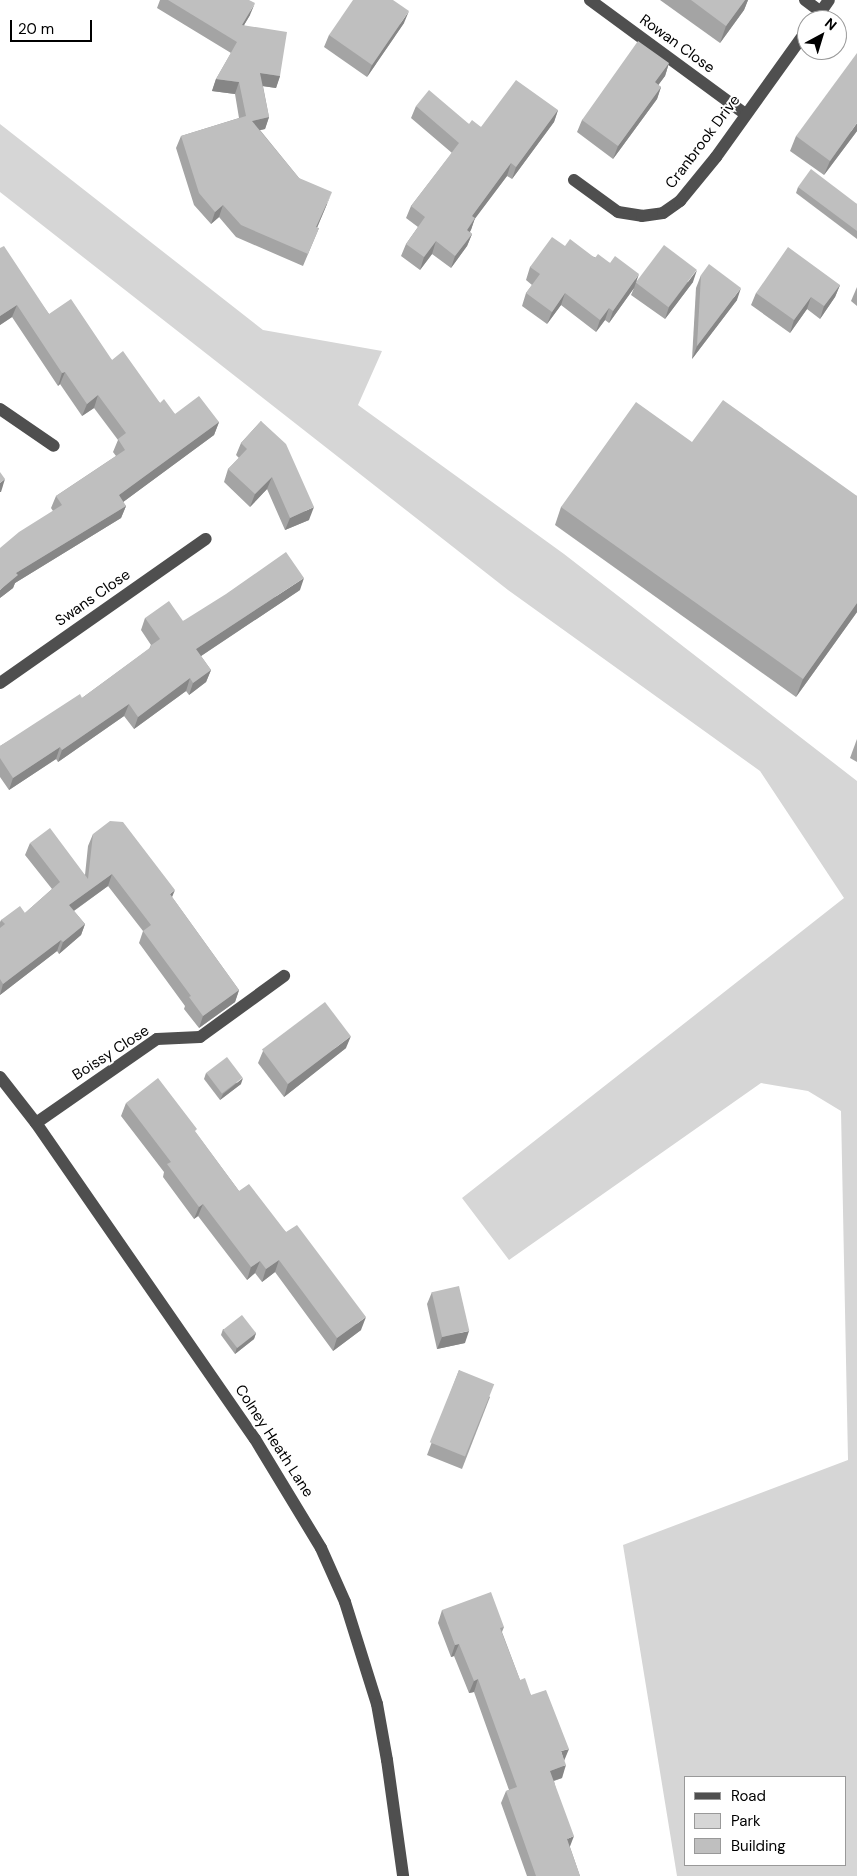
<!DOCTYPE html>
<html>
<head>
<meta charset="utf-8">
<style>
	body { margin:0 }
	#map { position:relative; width:857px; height:1876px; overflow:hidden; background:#fff; font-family:"DM Sans",sans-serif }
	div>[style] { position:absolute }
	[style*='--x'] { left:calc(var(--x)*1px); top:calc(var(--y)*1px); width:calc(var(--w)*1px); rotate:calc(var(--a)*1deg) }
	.green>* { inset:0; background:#d6d6d6 }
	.minor>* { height:12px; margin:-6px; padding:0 6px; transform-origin:6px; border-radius:6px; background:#4f4f4f }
	.wall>* { inset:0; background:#a4a4a4 }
	.shaded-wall>* { inset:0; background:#868686 }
	.building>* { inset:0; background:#bfbfbf; transform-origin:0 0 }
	span { translate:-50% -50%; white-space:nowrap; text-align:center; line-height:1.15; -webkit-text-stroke:4px #fff; paint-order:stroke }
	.street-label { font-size:15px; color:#000 }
	.legend { position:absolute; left:684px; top:1776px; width:162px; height:90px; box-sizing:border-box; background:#fff; border:1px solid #999; margin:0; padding:6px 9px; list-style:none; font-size:15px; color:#000 }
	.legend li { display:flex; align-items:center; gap:10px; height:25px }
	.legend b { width:25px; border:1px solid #999 }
	.north { position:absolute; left:797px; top:10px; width:50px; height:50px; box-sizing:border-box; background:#fff; border:1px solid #999; border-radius:50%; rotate:39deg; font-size:14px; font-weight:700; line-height:20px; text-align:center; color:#000 }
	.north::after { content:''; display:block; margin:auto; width:18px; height:22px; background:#000; clip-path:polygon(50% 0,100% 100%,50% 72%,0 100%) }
	.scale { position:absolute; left:10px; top:20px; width:82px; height:22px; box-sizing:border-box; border:2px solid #000; border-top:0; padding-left:6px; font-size:15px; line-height:18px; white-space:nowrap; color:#000; -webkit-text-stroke:4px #fff; paint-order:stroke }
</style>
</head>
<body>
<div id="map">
	<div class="green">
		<i style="clip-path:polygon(evenodd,0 124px,263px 330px,382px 351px,358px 405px,564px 554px,857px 781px,857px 1876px,677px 1876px,623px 1545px,848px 1460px,841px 1111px,808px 1091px,761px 1083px,509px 1260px,462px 1198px,844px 898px,760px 771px,508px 590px,0 192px,0 124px,846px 1777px,846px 1865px,686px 1865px,686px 1777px,846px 1777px)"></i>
	</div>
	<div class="minor">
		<i style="--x:590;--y:0;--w:192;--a:36.3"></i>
		<i style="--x:805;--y:0;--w:20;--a:37"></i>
		<i style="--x:815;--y:20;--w:24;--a:-55"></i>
		<i style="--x:574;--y:180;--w:54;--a:36"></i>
		<i style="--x:618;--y:212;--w:24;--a:9"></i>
		<i style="--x:642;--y:216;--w:21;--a:-8"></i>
		<i style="--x:663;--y:213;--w:21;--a:-35"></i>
		<i style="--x:680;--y:201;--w:57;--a:-50.7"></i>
		<i style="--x:716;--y:157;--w:156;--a:-54.4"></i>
		<i style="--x:0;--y:409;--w:65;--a:34.4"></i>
		<i style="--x:0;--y:683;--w:251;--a:-35"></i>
		<i style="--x:0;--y:1077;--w:58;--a:52"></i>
		<i style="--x:36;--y:1123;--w:384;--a:55.3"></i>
		<i style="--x:255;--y:1439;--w:127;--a:58.8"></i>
		<i style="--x:321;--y:1548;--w:59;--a:66"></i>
		<i style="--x:345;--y:1602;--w:107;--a:72.6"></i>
		<i style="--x:377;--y:1704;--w:57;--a:79.9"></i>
		<i style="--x:387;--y:1760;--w:117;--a:82.1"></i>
		<i style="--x:36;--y:1123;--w:147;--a:-34.8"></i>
		<i style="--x:157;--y:1039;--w:43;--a:-2.7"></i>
		<i style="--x:200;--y:1037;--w:104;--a:-36"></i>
	</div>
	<div class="wall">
		<i style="clip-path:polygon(160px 0,249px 0,250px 15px,244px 25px,280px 76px,276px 88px,263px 86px,269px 117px,265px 129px,260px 130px,299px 178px,327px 204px,317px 228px,319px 228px,303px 266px,236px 237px,219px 217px,211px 224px,194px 205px,176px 148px,181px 136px,239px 118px,235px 94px,212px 91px,216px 79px,231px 53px,157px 8px)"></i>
		<i style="clip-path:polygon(660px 0,748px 0,744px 10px,720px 43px)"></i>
		<i style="clip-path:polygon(404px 23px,367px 77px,324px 47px,329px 35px)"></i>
		<i style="clip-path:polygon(669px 63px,665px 76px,658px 85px,661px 87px,657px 99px,613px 159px,577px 132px,582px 120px)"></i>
		<i style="clip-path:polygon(416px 106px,469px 124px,481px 127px,558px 110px,554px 122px,512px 179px,507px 176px,475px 218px,470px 232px,472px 234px,467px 246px,451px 268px,432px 254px,420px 270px,401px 256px,406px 244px,418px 227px,406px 218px,411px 206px,452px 153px,411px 118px)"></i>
		<i style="clip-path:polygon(857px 131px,824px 175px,790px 151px,796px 136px)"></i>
		<i style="clip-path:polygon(798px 187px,857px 204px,857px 239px,796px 193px)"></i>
		<i style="clip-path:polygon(565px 246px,610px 263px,637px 281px,693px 282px,665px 319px,631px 295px,634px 288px,609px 323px,605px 320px,596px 332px,561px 305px,547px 324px,522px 306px,526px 293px,532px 285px,526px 280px,530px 267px)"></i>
		<i style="clip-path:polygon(0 248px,49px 314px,112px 360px,160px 403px,175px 414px,219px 422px,214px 435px,123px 502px,126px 506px,121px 518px,15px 583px,13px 588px,0 598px,53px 511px,51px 508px,56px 496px,116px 456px,113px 452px,118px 440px,94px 408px,82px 416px,60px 384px,58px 386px,12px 317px,0 325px)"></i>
		<i style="clip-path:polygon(701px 275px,737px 300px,692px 359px,696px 288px)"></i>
		<i style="clip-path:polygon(840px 285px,835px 297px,820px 319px,807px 309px,790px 333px,751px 305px,756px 293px)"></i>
		<i style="clip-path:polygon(857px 287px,857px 306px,851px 301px)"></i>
		<i style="clip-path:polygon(261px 421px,309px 520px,285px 530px,267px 489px,250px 507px,224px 482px,228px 469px,239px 458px,236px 455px,241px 443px)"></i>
		<i style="clip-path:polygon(692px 442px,857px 496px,857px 612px,796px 697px,555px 525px,561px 507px)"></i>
		<i style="clip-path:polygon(300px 590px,201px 656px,211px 670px,206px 682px,189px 695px,186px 691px,134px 729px,124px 716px,58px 762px,56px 759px,9px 790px,0 777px,0 746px,82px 698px,149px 649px,151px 645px,141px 630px,145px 618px,183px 621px)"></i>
		<i style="clip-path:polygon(857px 739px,857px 762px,850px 758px)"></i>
		<i style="clip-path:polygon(93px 834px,172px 897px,239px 990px,235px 1002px,199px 1028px,184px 1009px,185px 1006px,139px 943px,143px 931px,108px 886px,74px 911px,85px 924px,81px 935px,59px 954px,57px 951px,0 995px,0 922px,1px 920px,25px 913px,52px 889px,25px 855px,30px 843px,85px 875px,88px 846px)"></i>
		<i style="clip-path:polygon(346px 1048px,284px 1097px,258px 1063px,263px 1051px)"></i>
		<i style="clip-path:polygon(206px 1073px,241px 1084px,220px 1100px,204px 1079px)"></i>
		<i style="clip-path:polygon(126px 1103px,196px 1133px,239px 1191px,286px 1232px,361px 1330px,333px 1351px,275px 1272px,262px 1282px,255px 1273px,247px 1280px,198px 1216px,194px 1219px,163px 1177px,164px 1172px,121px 1116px)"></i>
		<i style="clip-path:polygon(432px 1292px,465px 1343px,437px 1349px,427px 1304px)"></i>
		<i style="clip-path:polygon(223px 1329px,256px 1333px,254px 1339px,235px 1354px,221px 1335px)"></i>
		<i style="clip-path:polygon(459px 1370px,490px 1397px,462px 1469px,427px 1455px)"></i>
		<i style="clip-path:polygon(442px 1610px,504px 1627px,502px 1632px,520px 1680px,531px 1695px,564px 1760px,562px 1778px,554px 1781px,570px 1847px,580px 1876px,527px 1876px,501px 1803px,506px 1791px,509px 1790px,474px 1692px,469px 1693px,454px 1656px,451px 1657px,438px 1623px)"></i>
	</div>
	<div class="shaded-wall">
		<i style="clip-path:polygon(745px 0,748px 0,744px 10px,720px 43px,726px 26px)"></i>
		<i style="clip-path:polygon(255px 3px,250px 15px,237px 37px,242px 25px)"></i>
		<i style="clip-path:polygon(409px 11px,404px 23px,367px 77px,372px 65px)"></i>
		<i style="clip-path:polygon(669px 63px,665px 76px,651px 95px,655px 82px)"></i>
		<i style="clip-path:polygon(260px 73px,280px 76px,276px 88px,255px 85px)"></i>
		<i style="clip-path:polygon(216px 79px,239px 82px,235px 94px,212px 91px)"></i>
		<i style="clip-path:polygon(661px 87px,657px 99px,613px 159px,618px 146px)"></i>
		<i style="clip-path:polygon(558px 110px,554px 122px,512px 179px,516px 167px)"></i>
		<i style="clip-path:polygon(269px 117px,265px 129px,248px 133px,252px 121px)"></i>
		<i style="clip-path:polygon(857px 123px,857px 131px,824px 175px,830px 161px)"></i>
		<i style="clip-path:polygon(511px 163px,507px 176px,468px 228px,472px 216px)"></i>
		<i style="clip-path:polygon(332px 192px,327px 204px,312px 239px,316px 227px)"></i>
		<i style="clip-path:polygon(223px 205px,219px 217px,211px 224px,215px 212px)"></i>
		<i style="clip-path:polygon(475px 218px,471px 230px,462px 242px,467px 230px)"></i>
		<i style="clip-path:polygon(472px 234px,467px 246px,451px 268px,455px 256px)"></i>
		<i style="clip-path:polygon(436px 241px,432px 254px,420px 270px,424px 257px)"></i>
		<i style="clip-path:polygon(697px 270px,693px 282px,665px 319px,669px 307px)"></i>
		<i style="clip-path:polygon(639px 274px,634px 288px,609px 323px,613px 311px)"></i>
		<i style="clip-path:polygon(840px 285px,835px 297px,820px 319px,824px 306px)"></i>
		<i style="clip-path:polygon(741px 288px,737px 300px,692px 359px,697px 346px)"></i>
		<i style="clip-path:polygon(565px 293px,561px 305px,547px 324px,552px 312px)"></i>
		<i style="clip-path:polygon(811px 297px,807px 309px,790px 333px,794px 320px)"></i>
		<i style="clip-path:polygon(17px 305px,12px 317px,0 325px,0 316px)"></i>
		<i style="clip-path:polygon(609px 308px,605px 320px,596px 332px,600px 320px)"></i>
		<i style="clip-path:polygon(65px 372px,60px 384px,58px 386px,62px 373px)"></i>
		<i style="clip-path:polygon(98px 395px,94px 408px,82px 416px,87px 404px)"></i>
		<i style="clip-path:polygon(219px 422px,214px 435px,115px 508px,119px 495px)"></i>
		<i style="clip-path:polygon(272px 477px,267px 489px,250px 507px,255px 494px)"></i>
		<i style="clip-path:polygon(5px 479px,1px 492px,0 492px,0 483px)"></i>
		<i style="clip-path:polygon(126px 506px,121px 518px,15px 583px,13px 588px,0 598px,0 590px,16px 573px)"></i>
		<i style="clip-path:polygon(314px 507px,309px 520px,285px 530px,290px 518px)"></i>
		<i style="clip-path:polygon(304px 578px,300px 590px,192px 662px,196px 649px)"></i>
		<i style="clip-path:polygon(857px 603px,857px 612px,796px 697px,803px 679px)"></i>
		<i style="clip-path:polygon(211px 670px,206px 682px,189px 695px,193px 683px)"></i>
		<i style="clip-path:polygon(190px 678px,186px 691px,134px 729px,138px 717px)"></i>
		<i style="clip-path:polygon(129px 704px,124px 716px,58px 762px,62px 750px)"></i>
		<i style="clip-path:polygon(60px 747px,56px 759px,9px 790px,13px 778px)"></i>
		<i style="clip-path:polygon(112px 874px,108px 886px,65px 917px,69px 905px)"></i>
		<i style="clip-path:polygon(175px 890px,170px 902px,170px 894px)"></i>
		<i style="clip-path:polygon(85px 924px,81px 935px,59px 954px,63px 942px)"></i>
		<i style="clip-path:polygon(61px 940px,57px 951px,0 995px,3px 984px)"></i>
		<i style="clip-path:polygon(239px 990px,235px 1002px,199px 1028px,203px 1016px)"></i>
		<i style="clip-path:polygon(351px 1036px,346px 1048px,284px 1097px,288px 1084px)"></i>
		<i style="clip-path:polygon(243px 1078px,241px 1084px,220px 1100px,223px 1094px)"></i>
		<i style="clip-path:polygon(203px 1204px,198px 1216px,194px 1219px,199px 1207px)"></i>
		<i style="clip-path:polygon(279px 1260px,275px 1272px,262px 1282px,266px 1269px)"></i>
		<i style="clip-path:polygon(260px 1261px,255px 1273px,247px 1280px,251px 1267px)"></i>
		<i style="clip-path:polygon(366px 1317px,361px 1330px,333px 1351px,337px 1338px)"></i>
		<i style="clip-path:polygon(469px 1331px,465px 1343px,437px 1349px,442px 1337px)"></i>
		<i style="clip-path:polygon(256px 1333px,254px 1339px,235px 1354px,237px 1347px)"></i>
		<i style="clip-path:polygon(459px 1644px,454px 1656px,451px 1657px,455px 1645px)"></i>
		<i style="clip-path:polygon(478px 1679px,474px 1692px,469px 1693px,474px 1681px)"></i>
		<i style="clip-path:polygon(569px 1749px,564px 1761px,561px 1751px)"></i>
		<i style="clip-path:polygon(566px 1765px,562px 1778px,546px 1783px,550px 1771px)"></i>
		<i style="clip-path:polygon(574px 1836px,569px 1849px,567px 1839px)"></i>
	</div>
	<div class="building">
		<i style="clip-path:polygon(168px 0,249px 0,255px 3px,242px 25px,287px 32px,280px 76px,260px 73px,269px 117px,252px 121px,299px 178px,332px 192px,316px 227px,319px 228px,308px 254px,241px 225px,223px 205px,215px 212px,199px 193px,181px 136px,246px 116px,239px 82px,216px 79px,237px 42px)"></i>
		<i style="clip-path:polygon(353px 0,393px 0,409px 11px,372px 65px,329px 35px)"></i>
		<i style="clip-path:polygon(691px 0,745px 0,726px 26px)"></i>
		<i style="clip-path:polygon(638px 41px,669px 63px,655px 82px,661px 87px,618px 146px,582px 120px)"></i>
		<i style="clip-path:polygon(857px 53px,857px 123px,830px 161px,796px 136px)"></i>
		<i style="clip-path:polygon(516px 80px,558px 110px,516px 167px,511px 163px,472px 216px,475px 218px,467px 230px,472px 234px,455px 256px,436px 241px,424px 257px,406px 244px,425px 217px,411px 206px,459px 143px,416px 106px,429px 90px,469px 124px,472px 120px,481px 127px)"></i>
		<i style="clip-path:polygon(811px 169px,857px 204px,857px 231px,798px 187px)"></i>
		<i style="clip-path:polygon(552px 237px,565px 246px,570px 239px,595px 258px,598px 254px,610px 263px,615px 256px,639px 274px,613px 311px,609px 308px,600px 320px,565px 293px,552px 312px,526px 293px,540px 274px,530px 267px)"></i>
		<i style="left:664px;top:245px;width:41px;height:47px;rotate:37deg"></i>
		<i style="clip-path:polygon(4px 246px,49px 314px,71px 299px,112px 360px,123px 351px,160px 403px,164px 399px,175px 414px,199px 396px,219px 422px,119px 495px,126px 506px,16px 573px,18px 575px,0 590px,0 548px,19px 532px,62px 505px,56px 496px,125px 450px,118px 439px,126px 433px,98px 395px,87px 404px,65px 372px,62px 373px,17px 305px,0 316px,0 248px)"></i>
		<i style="clip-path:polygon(788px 247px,840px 285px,824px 306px,811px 297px,794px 320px,756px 293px)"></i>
		<i style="clip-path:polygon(709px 264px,741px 288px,697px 346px,701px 275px)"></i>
		<i style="clip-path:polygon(723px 400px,857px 496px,857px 603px,803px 679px,561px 507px,636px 402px,692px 442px)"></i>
		<i style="clip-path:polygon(261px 421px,286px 444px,314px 507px,290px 518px,272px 477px,255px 494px,228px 469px,247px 449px,241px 443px)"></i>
		<i style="clip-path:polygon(0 472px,5px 479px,0 483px)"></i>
		<i style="clip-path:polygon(286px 552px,304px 578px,196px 649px,211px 670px,193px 683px,190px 678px,138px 717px,129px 704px,62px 750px,60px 747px,13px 778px,0 758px,0 746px,80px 694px,82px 698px,151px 647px,150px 646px,160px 639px,145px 618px,169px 601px,183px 621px,226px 594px)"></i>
		<i style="clip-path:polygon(110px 821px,123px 822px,175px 890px,170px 894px,239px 990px,203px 1016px,189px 997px,191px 996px,143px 931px,151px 925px,112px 874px,69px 905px,85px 924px,63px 942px,61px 940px,3px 984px,0 979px,0 928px,5px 924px,1px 920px,20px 906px,25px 913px,60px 882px,30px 843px,50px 828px,88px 879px,93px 834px)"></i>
		<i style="left:325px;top:1002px;width:43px;height:79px;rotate:53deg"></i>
		<i style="left:227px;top:1057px;width:26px;height:26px;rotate:53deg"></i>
		<i style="clip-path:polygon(158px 1078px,197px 1129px,195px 1131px,239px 1191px,249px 1184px,286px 1232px,297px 1225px,366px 1317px,337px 1338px,279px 1260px,266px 1269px,260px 1261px,251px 1267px,203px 1204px,199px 1207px,167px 1164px,171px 1162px,126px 1103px)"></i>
		<i style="left:459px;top:1286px;width:46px;height:28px;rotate:77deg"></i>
		<i style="left:242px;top:1315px;width:23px;height:24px;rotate:52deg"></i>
		<i style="left:459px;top:1370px;width:38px;height:78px;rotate:22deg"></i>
		<i style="clip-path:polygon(491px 1592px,504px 1627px,500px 1628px,520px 1680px,525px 1678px,531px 1695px,546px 1690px,569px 1749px,561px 1751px,566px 1765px,550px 1771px,574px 1836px,567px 1839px,580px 1876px,536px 1876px,506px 1791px,517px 1787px,478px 1679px,474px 1681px,459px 1644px,455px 1645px,442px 1610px)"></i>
	</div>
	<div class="street-label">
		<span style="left:677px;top:44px;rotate:36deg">Rowan Close</span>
		<span style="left:703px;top:142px;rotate:-53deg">Cranbrook Drive</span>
		<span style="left:93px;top:598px;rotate:-35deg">Swans Close</span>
		<span style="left:111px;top:1053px;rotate:-33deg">Boissy Close</span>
		<span style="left:274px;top:1441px;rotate:57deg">Colney Heath Lane</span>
	</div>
	<ul class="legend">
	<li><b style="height:6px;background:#4f4f4f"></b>Road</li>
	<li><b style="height:14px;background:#d6d6d6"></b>Park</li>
	<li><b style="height:14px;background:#bfbfbf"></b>Building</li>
	</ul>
	<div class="north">N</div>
	<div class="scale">20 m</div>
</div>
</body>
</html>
